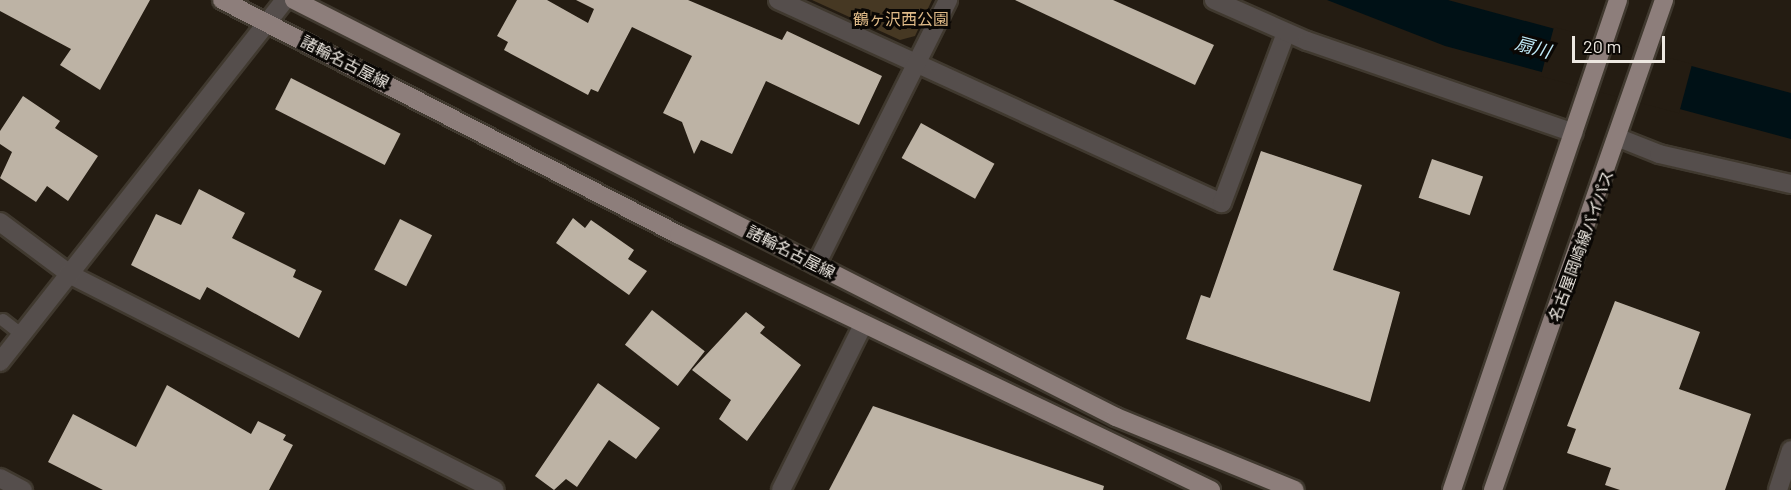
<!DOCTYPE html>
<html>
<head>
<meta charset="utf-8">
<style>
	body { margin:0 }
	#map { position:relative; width:1791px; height:490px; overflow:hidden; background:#241c12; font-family:Barlow,"Noto Sans JP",sans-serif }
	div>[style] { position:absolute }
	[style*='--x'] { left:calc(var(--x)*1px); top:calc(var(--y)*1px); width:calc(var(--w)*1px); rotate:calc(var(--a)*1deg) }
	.green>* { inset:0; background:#463823 }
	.water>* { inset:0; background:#001116 }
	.pier>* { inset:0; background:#241c12; transform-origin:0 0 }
	.building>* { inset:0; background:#bdb3a5; transform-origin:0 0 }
	.roads { filter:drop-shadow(2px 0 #40392f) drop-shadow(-2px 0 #40392f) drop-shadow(0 2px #40392f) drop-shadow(0 -2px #40392f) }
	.service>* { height:12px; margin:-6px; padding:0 6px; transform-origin:6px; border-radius:6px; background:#554e4c }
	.minor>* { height:18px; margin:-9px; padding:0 9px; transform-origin:9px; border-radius:9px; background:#554e4c }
	.tertiary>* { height:18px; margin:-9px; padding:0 9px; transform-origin:9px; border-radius:9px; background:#554e4c }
	.primary>* { height:18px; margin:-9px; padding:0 9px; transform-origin:9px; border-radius:9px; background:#8d7e7b }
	span { translate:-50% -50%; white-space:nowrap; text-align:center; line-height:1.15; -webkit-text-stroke:6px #0a0704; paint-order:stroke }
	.park-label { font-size:16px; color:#dfba88 }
	.street-label { font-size:16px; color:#ede8e1 }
	.water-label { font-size:18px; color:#c1ebf9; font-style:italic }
	.scale { position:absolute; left:1572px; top:36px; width:93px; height:27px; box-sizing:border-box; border:3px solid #ede8e1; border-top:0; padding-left:8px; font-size:18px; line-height:21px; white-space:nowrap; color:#ede8e1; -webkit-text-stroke:4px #0a0704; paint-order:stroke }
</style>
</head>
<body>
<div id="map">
	<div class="green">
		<i style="clip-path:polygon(812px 0,932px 0,915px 36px,900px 40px)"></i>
	</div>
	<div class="water">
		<i style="clip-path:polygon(1327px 0,1448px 0,1791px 93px,1791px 139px,1445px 46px)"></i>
	</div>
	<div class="pier">
		<i style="left:1554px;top:27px;width:143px;height:51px;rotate:15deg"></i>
	</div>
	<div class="building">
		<i style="clip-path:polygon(0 0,150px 0,100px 90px,60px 65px,71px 49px,0 11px)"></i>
		<i style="clip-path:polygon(517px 0,547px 0,588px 23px,594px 9px,576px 0,688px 0,782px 40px,787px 31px,882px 76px,859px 125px,766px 81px,732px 154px,701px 140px,694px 154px,682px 122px,663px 113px,692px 56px,632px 27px,598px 92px,591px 89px,588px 95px,504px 50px,508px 42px,497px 36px)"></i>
		<i style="clip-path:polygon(1015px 0,1113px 0,1214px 45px,1195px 85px)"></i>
		<i style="left:291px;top:78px;width:123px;height:35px;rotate:27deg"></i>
		<i style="clip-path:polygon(23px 96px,60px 121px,55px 128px,98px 156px,68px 201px,47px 186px,36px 202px,0 178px,12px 152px,0 144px,0 131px)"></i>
		<i style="left:921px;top:123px;width:84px;height:40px;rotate:29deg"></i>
		<i style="clip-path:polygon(1261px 151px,1362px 185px,1333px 270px,1400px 292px,1370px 402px,1186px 339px,1201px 295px,1210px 298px)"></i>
		<i style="left:1432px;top:159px;width:54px;height:41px;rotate:19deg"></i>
		<i style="clip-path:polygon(199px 189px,245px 213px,232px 238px,296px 270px,293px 277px,322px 291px,299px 338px,207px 287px,200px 300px,131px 265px,156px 214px,181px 225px)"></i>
		<i style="clip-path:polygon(573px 218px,585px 228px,591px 220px,634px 250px,628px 259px,647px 271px,629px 295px,556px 243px)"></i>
		<i style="left:400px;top:219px;width:36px;height:57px;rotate:27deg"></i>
		<i style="clip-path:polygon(1615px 301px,1700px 332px,1679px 389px,1751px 414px,1725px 490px,1620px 490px,1605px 485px,1611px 468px,1567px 453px,1576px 429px,1567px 426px)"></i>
		<i style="left:652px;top:310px;width:67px;height:44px;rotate:38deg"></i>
		<i style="clip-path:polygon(746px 312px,765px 327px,760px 333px,801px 365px,747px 441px,719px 419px,731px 400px,692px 370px)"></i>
		<i style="clip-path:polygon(598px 383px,660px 428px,636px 459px,609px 440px,577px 487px,566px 479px,554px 490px,535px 476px)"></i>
		<i style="clip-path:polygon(167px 385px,251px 434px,258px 421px,286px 435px,283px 440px,293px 445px,269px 490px,103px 490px,48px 462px,73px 414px,136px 447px)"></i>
		<i style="clip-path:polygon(873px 406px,1104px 486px,1103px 490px,829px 490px)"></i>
	</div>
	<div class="roads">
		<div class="service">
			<i style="--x:3;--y:320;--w:24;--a:38"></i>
		</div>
		<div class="minor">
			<i style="--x:778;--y:0;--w:488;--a:24.6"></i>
			<i style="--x:1222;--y:203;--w:182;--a:-69.4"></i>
			<i style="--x:1214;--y:0;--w:102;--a:23.8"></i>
			<i style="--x:1307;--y:41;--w:282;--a:19"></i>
			<i style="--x:1619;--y:138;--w:43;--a:21.8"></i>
			<i style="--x:1659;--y:154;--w:135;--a:12.8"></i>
			<i style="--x:0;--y:222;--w:89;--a:36.7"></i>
			<i style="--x:71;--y:275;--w:475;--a:26.9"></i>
			<i style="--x:816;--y:265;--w:296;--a:-63.5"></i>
			<i style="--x:0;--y:478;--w:26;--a:28"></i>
			<i style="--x:1778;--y:490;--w:42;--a:-72"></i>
		</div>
		<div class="tertiary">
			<i style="--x:0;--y:362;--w:461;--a:-51.8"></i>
			<i style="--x:781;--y:490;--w:184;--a:-63.6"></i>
		</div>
		<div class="primary">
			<i style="--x:222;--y:0;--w:514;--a:27.21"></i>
			<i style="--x:679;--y:235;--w:590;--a:25.61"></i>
			<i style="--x:294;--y:0;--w:922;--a:26.9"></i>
			<i style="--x:1116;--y:417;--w:193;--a:22.2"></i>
			<i style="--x:1452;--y:490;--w:517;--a:-71.28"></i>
			<i style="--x:1493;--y:490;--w:519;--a:-70.76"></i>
		</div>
	</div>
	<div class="park-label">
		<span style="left:901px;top:19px">鶴ヶ沢西公園</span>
	</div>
	<div class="street-label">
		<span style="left:345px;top:62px;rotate:27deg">諸輪名古屋線</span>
		<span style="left:1581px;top:246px;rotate:-70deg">名古屋岡崎線バイパス</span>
		<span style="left:791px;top:252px;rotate:27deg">諸輪名古屋線</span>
	</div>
	<div class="water-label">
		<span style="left:1533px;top:47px;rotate:15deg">扇川</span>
	</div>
	<div class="scale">20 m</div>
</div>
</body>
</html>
